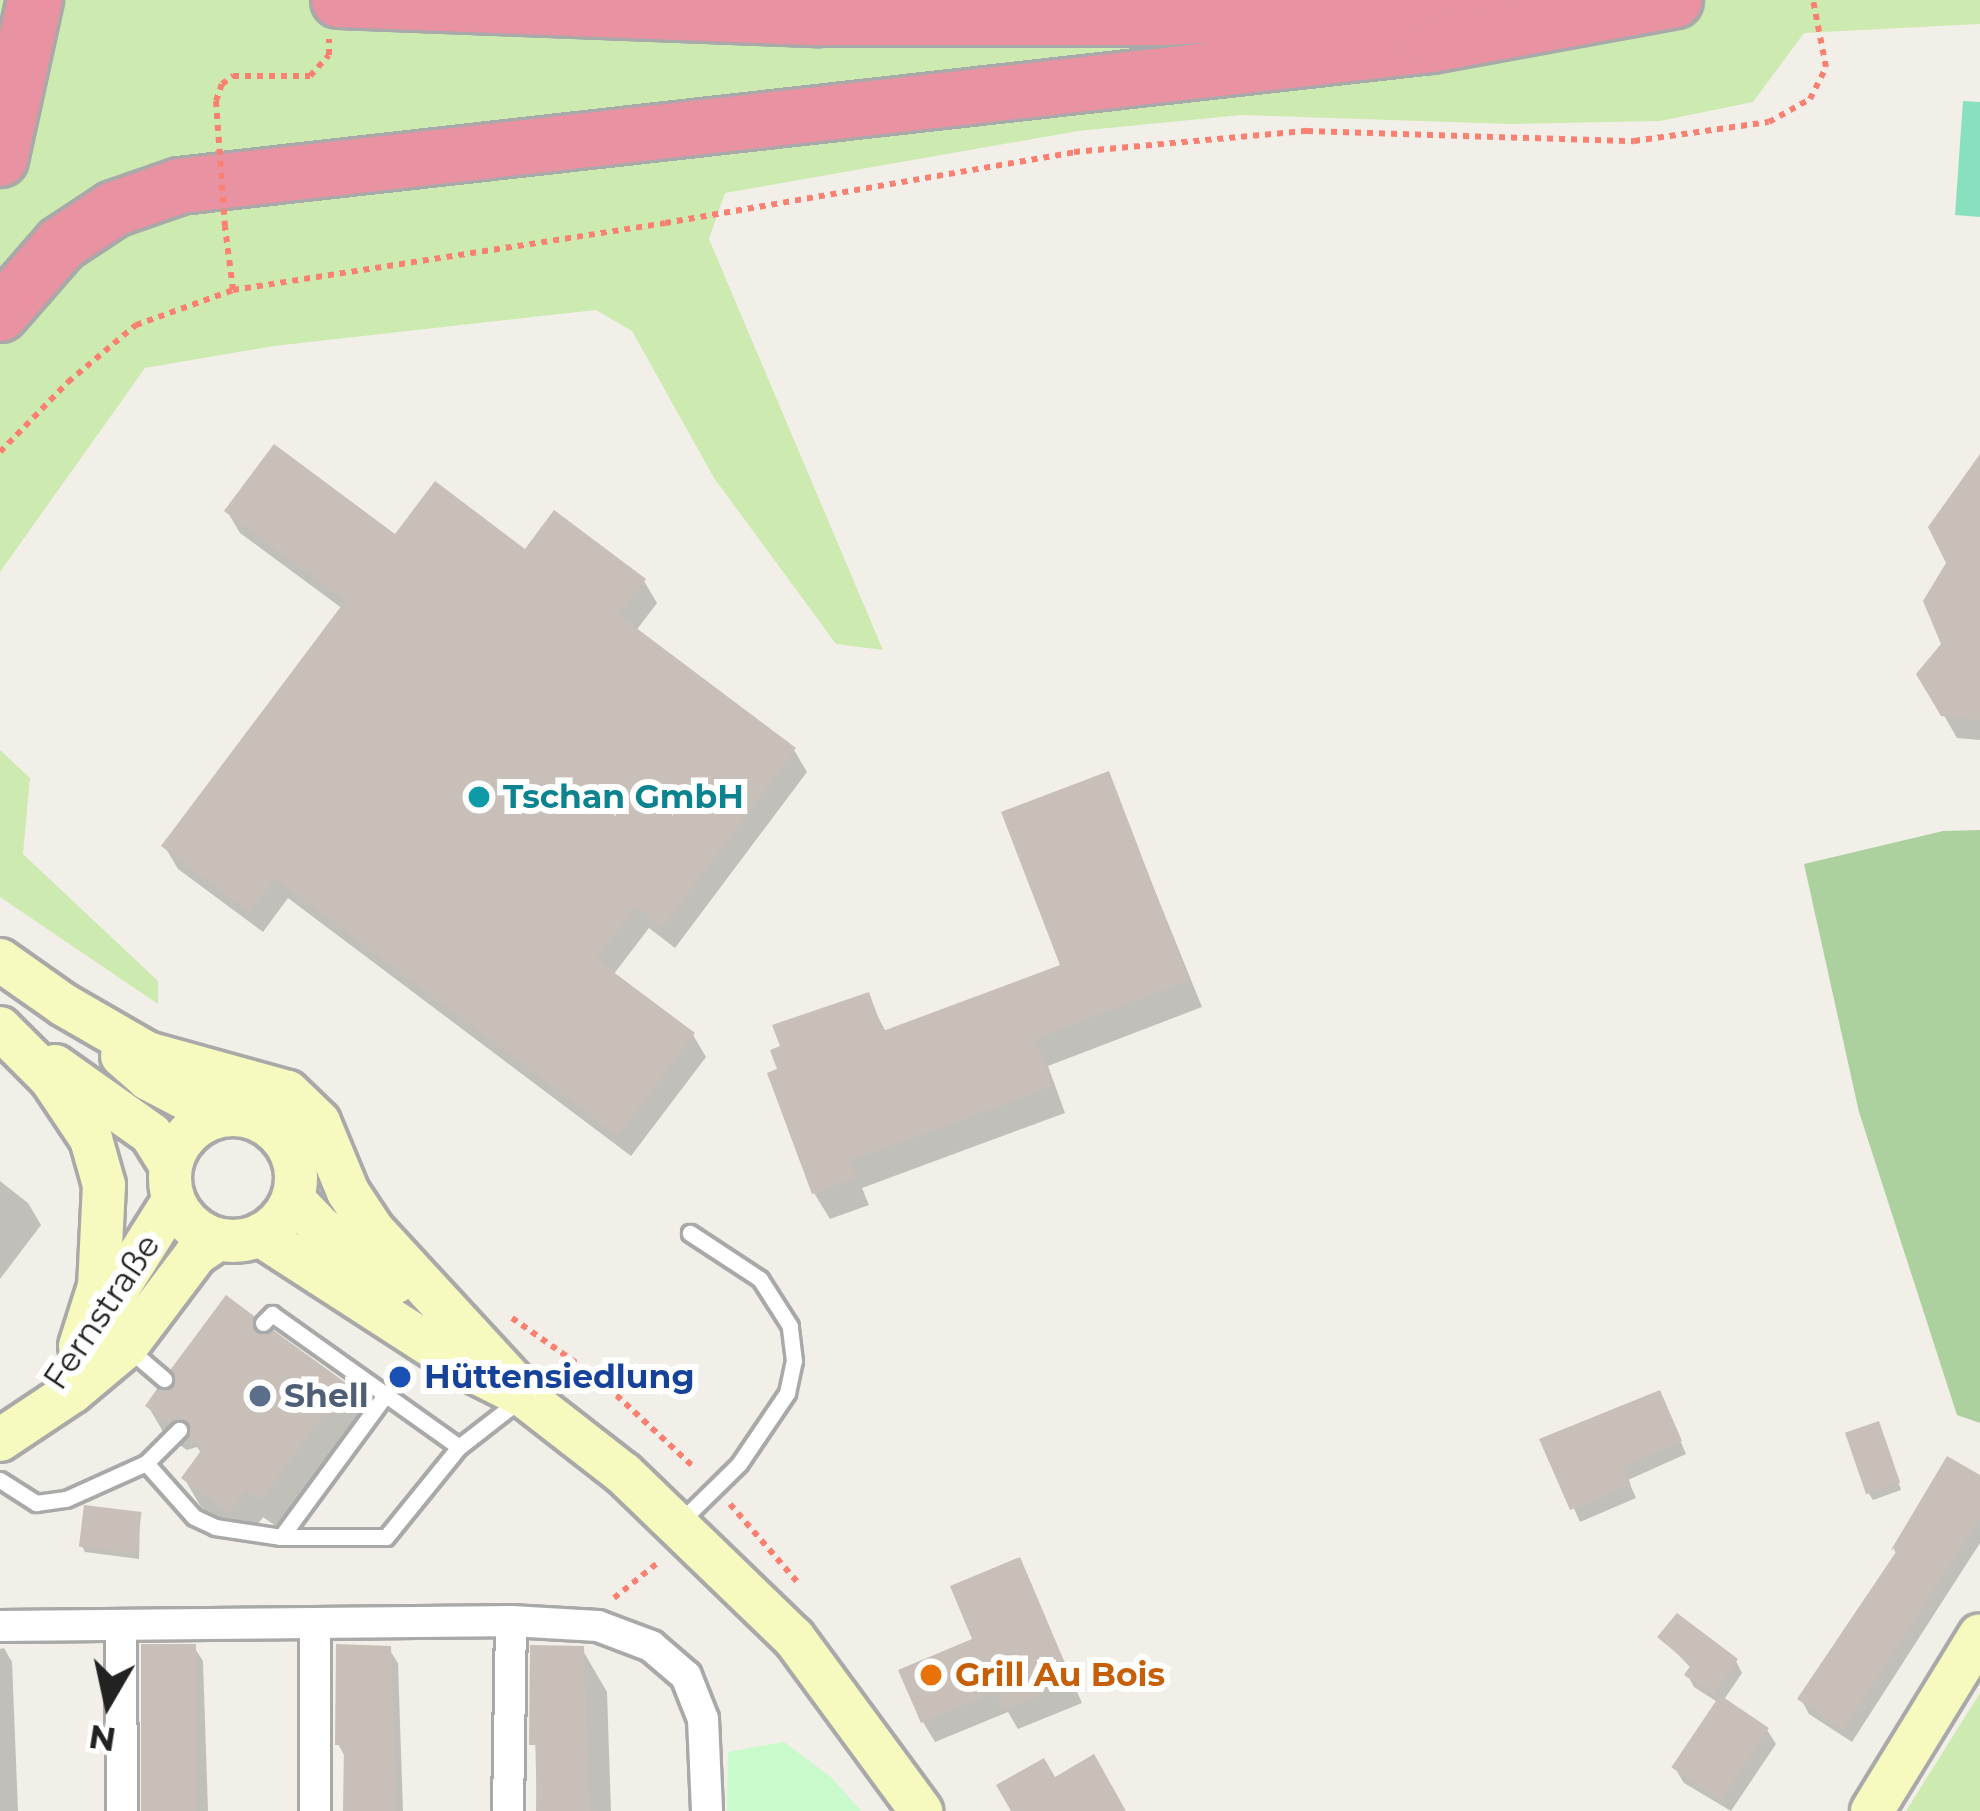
<!DOCTYPE html>
<html>
<head>
<meta charset="utf-8">
<style>
	body { margin:0 }
	#map { position:relative; width:1980px; height:1811px; overflow:hidden; background:#f2efe9; font-family:Montserrat,sans-serif }
	div>[style] { position:absolute }
	[style*='--x'] { left:calc(var(--x)*1px); top:calc(var(--y)*1px); width:calc(var(--w)*1px); rotate:calc(var(--a)*1deg) }
	.grass>* { inset:0; background:#cdebb0 }
	.forest>* { inset:0; background:#add19e }
	.park>* { inset:0; background:#c8facc }
	.pitch>* { inset:0; background:#88e0be }
	.shadow>* { inset:0; background:#0003 }
	.building>* { inset:0; background:#c7bfb8; transform-origin:0 0 }
	.path>* { height:6px; margin-top:-3px; transform-origin:0; background:repeating-linear-gradient(90deg,#fa8072 0 6px,transparent 0 12px) }
	.roads { filter:drop-shadow(3px 0 #a9a9a9) drop-shadow(-3px 0 #a9a9a9) drop-shadow(0 3px #a9a9a9) drop-shadow(0 -3px #a9a9a9) }
	.lane>* { height:15px; margin:-7.5px; padding:0 7.5px; transform-origin:7.5px; border-radius:7.5px; background:#fff }
	.street>* { height:30px; margin:-15px; padding:0 15px; transform-origin:15px; border-radius:15px; background:#fff }
	.secondary>* { height:42px; margin:-21px; padding:0 21px; transform-origin:21px; border-radius:21px; background:#f7fabf }
	.secondary>.ring { margin:-21px; padding:0; box-sizing:content-box; background:none; border:42px solid #f7fabf; border-radius:50% }
	.highway>* { height:54px; margin:-27px; padding:0 27px; transform-origin:27px; border-radius:27px; background:#e892a2 }
	.path-bridge>* { height:6px; margin-top:-3px; transform-origin:0; background:repeating-linear-gradient(90deg,#fa8072 0 6px,transparent 0 12px) }
	.dots>* { width:33px; height:33px; translate:-50% -50%; box-sizing:border-box; border:6px solid #fff; border-radius:50% }
	span { translate:-50% -50%; white-space:nowrap; text-align:center; line-height:1.15; -webkit-text-stroke:12px #fff; paint-order:stroke }
	.culture-label { font-size:33px; color:#0d838f; font-weight:700 }
	.left { translate:0 -50%; text-align:left }
	.street-label { font-size:33px; color:#222 }
	.transit-label { font-size:33px; color:#164399; font-weight:700 }
	.service-label { font-size:33px; color:#4e5e75; font-weight:700 }
	.food-label { font-size:33px; color:#c56008; font-weight:700 }
	.north { position:absolute; left:48px; top:1643px; width:120px; height:120px; -webkit-text-stroke:9px #fff; paint-order:stroke; rotate:189deg; font-size:33px; font-weight:700; line-height:48px; text-align:center; color:#222 }
	.north::after { content:''; display:block; margin:auto; width:42px; height:54px; background:#222; clip-path:polygon(50% 0,100% 100%,50% 72%,0 100%) }
</style>
</head>
<body>
<div id="map">
	<div class="grass">
		<i style="clip-path:polygon(0 0,1980px 0,1980px 24px,1804px 33px,1753px 102px,1660px 121px,1510px 124px,1242px 115px,1078px 131px,725px 193px,709px 239px,883px 650px,836px 644px,714px 478px,632px 331px,596px 310px,274px 346px,145px 368px,0 572px)"></i>
		<i style="clip-path:polygon(0 750px,30px 778px,23px 854px,158px 981px,158px 1004px,0 897px)"></i>
		<i style="clip-path:polygon(1980px 1693px,1980px 1811px,1906px 1811px)"></i>
	</div>
	<div class="forest">
		<i style="clip-path:polygon(1980px 830px,1980px 1423px,1957px 1415px,1859px 1112px,1804px 864px,1943px 831px)"></i>
	</div>
	<div class="park">
		<i style="clip-path:polygon(784px 1742px,832px 1778px,861px 1811px,727px 1811px,728px 1752px)"></i>
	</div>
	<div class="pitch">
		<i style="clip-path:polygon(1963px 101px,1980px 102px,1980px 217px,1955px 215px)"></i>
	</div>
	<div class="shadow">
		<i style="clip-path:polygon(1980px 488px,1980px 740px,1957px 738px,1920px 674px,1944px 645px,1949px 563px)"></i>
		<i style="clip-path:polygon(227px 511px,526px 553px,644px 581px,657px 603px,635px 632px,794px 750px,807px 772px,675px 948px,649px 928px,613px 975px,693px 1035px,706px 1057px,631px 1156px,288px 898px,263px 932px,178px 869px,165px 847px,343px 609px,240px 533px)"></i>
		<i style="clip-path:polygon(1108px 775px,1202px 1007px,1048px 1066px,1065px 1113px,862px 1188px,869px 1205px,830px 1219px,814px 1193px,867px 996px,886px 1032px,1064px 966px)"></i>
		<i style="clip-path:polygon(0 1181px,28px 1203px,41px 1225px,0 1279px)"></i>
		<i style="clip-path:polygon(251px 1318px,261px 1335px,344px 1385px,360px 1414px,277px 1527px,263px 1517px,246px 1540px,201px 1507px,184px 1478px,202px 1454px,197px 1447px,187px 1450px,165px 1435px,148px 1406px,177px 1388px)"></i>
		<i style="clip-path:polygon(1666px 1407px,1686px 1454px,1628px 1480px,1636px 1498px,1580px 1522px,1543px 1441px)"></i>
		<i style="clip-path:polygon(1881px 1431px,1901px 1490px,1873px 1500px,1869px 1494px)"></i>
		<i style="clip-path:polygon(1948px 1460px,1980px 1479px,1980px 1543px,1852px 1742px,1809px 1714px,1801px 1699px,1898px 1556px,1894px 1550px)"></i>
		<i style="clip-path:polygon(140px 1515px,139px 1559px,85px 1552px,82px 1546px)"></i>
		<i style="clip-path:polygon(1019px 1560px,1082px 1703px,1018px 1729px,1008px 1712px,935px 1742px,923px 1722px)"></i>
		<i style="clip-path:polygon(1661px 1637px,1736px 1661px,1742px 1673px,1723px 1701px,1767px 1730px,1776px 1744px,1731px 1811px,1684px 1783px,1675px 1768px,1719px 1703px,1694px 1687px,1688px 1676px,1692px 1669px)"></i>
		<i style="clip-path:polygon(144px 1647px,194px 1647px,203px 1661px,208px 1811px,151px 1811px)"></i>
		<i style="clip-path:polygon(4px 1648px,12px 1662px,18px 1811px,0 1811px,0 1649px)"></i>
		<i style="clip-path:polygon(533px 1648px,582px 1649px,607px 1692px,611px 1811px,537px 1811px)"></i>
		<i style="clip-path:polygon(389px 1649px,398px 1663px,403px 1811px,346px 1811px,347px 1760px,338px 1744px)"></i>
	</div>
	<div class="building">
		<i style="clip-path:polygon(274px 444px,395px 534px,435px 481px,525px 549px,554px 510px,646px 579px,619px 615px,796px 748px,662px 928px,635px 907px,596px 959px,695px 1033px,618px 1136px,275px 878px,249px 912px,161px 846px,345px 601px,224px 511px)"></i>
		<i style="clip-path:polygon(1980px 454px,1980px 720px,1941px 716px,1916px 674px,1941px 644px,1923px 601px,1946px 563px,1928px 527px)"></i>
		<i style="clip-path:polygon(1109px 771px,1189px 980px,1035px 1039px,1053px 1086px,850px 1161px,856px 1178px,812px 1194px,767px 1073px,777px 1069px,770px 1050px,780px 1046px,772px 1025px,869px 992px,883px 1031px,1060px 965px,1001px 812px)"></i>
		<i style="clip-path:polygon(226px 1295px,254px 1316px,255px 1332px,273px 1330px,346px 1383px,260px 1501px,246px 1490px,229px 1513px,181px 1478px,203px 1448px,188px 1437px,188px 1422px,177px 1418px,169px 1423px,145px 1406px,157px 1389px,174px 1386px,171px 1369px)"></i>
		<i style="clip-path:polygon(1660px 1390px,1682px 1441px,1623px 1466px,1631px 1485px,1570px 1510px,1539px 1439px)"></i>
		<i style="left:1879px;top:1421px;width:65px;height:36px;rotate:71deg"></i>
		<i style="clip-path:polygon(1947px 1456px,1980px 1475px,1980px 1518px,1843px 1730px,1797px 1699px,1900px 1546px,1891px 1550px)"></i>
		<i style="left:84px;top:1505px;width:58px;height:42px;rotate:7deg"></i>
		<i style="clip-path:polygon(1020px 1557px,1073px 1682px,1003px 1710px,995px 1692px,921px 1723px,898px 1670px,972px 1639px,950px 1586px)"></i>
		<i style="clip-path:polygon(1677px 1613px,1738px 1659px,1713px 1695px,1684px 1675px,1691px 1665px,1657px 1637px)"></i>
		<i style="left:141px;top:1644px;width:55px;height:167px"></i>
		<i style="clip-path:polygon(336px 1644px,391px 1646px,397px 1811px,343px 1811px,344px 1745px,335px 1745px)"></i>
		<i style="clip-path:polygon(530px 1645px,584px 1646px,590px 1811px,536px 1811px,537px 1745px,529px 1745px)"></i>
		<i style="left:1720px;top:1695px;width:59px;height:87px;rotate:34deg"></i>
		<i style="clip-path:polygon(1094px 1754px,1126px 1811px,1011px 1811px,996px 1785px,1044px 1758px,1055px 1777px)"></i>
	</div>
	<div class="path">
		<i style="--x:216;--y:101;--w:18;--a:-71"></i>
		<i style="--x:222;--y:84;--w:14;--a:-36"></i>
		<i style="--x:233;--y:76;--w:77;--a:0"></i>
		<i style="--x:310;--y:76;--w:28;--a:-48"></i>
		<i style="--x:329;--y:55;--w:16;--a:-90"></i>
		<i style="--x:233;--y:290;--w:437;--a:-8.8"></i>
		<i style="--x:665;--y:223;--w:415;--a:-9.8"></i>
		<i style="--x:1074;--y:152;--w:234;--a:-5.2"></i>
		<i style="--x:1307;--y:131;--w:327;--a:1.8"></i>
		<i style="--x:1634;--y:141;--w:136;--a:-8"></i>
		<i style="--x:1769;--y:122;--w:47;--a:-29.3"></i>
		<i style="--x:1810;--y:99;--w:36;--a:-63"></i>
		<i style="--x:1826;--y:67;--w:68;--a:-101"></i>
		<i style="--x:0;--y:452;--w:98;--a:-45.8"></i>
		<i style="--x:68;--y:382;--w:89;--a:-40"></i>
		<i style="--x:136;--y:325;--w:103;--a:-19.8"></i>
		<i style="--x:233;--y:290;--w:64;--a:-97.2"></i>
		<i style="--x:512;--y:1318;--w:106;--a:35"></i>
		<i style="--x:599;--y:1379;--w:132;--a:42.9"></i>
		<i style="--x:730;--y:1504;--w:107;--a:49.2"></i>
		<i style="--x:614;--y:1598;--w:59;--a:-38.8"></i>
	</div>
	<div class="roads">
		<div class="lane">
			<i style="--x:263;--y:1323;--w:13;--a:-45"></i>
			<i style="--x:272;--y:1314;--w:229;--a:35.4"></i>
			<i style="--x:459;--y:1447;--w:80;--a:-37.9"></i>
			<i style="--x:130;--y:1350;--w:45;--a:40.5"></i>
			<i style="--x:146;--y:1463;--w:72;--a:48.4"></i>
			<i style="--x:194;--y:1517;--w:23;--a:25"></i>
			<i style="--x:215;--y:1527;--w:67;--a:8.6"></i>
			<i style="--x:281;--y:1537;--w:174;--a:-53.7"></i>
			<i style="--x:0;--y:1480;--w:43;--a:32.6"></i>
			<i style="--x:36;--y:1503;--w:30;--a:-8"></i>
			<i style="--x:66;--y:1499;--w:88;--a:-24.2"></i>
			<i style="--x:146;--y:1463;--w:47;--a:-45"></i>
			<i style="--x:681;--y:1521;--w:81;--a:-44.5"></i>
			<i style="--x:739;--y:1464;--w:86;--a:-55.9"></i>
			<i style="--x:787;--y:1393;--w:33;--a:-78"></i>
			<i style="--x:794;--y:1361;--w:35;--a:-97"></i>
			<i style="--x:790;--y:1326;--w:56;--a:-122.6"></i>
			<i style="--x:760;--y:1279;--w:84;--a:-146.7"></i>
			<i style="--x:281;--y:1537;--w:105;--a:0"></i>
			<i style="--x:386;--y:1537;--w:116;--a:-51"></i>
		</div>
		<div class="street">
			<i style="--x:0;--y:1626;--w:511;--a:-0.56"></i>
			<i style="--x:511;--y:1621;--w:87;--a:3.3"></i>
			<i style="--x:598;--y:1626;--w:57;--a:20.7"></i>
			<i style="--x:651;--y:1646;--w:46;--a:40.6"></i>
			<i style="--x:686;--y:1676;--w:46;--a:68.4"></i>
			<i style="--x:703;--y:1719;--w:92;--a:87.5"></i>
			<i style="--x:121;--y:1627;--w:184;--a:89.7"></i>
			<i style="--x:315;--y:1811;--w:187;--a:-90"></i>
			<i style="--x:508;--y:1811;--w:190;--a:-89.1"></i>
		</div>
		<div class="secondary">
			<i style="--x:0;--y:960;--w:78;--a:35.1"></i>
			<i style="--x:64;--y:1005;--w:96;--a:30"></i>
			<i style="--x:147;--y:1053;--w:146;--a:15.5"></i>
			<i style="--x:288;--y:1092;--w:43;--a:44.1"></i>
			<i style="--x:319;--y:1122;--w:76;--a:67.5"></i>
			<i style="--x:348;--y:1192;--w:45;--a:56.7"></i>
			<i style="--x:373;--y:1230;--w:212;--a:47.3"></i>
			<i style="--x:0;--y:1028;--w:72;--a:45"></i>
			<i style="--x:51;--y:1079;--w:72;--a:56.3"></i>
			<i style="--x:91;--y:1139;--w:48;--a:74.2"></i>
			<i style="--x:104;--y:1185;--w:101;--a:92.8"></i>
			<i style="--x:99;--y:1286;--w:63;--a:107.6"></i>
			<i style="--x:122;--y:1056;--w:35;--a:41"></i>
			<i style="--x:148;--y:1079;--w:78;--a:27.6"></i>
			<i style="--x:55;--y:1066;--w:118;--a:35.3"></i>
			<i style="--x:151;--y:1134;--w:36;--a:58"></i>
			<i class="ring" style="left:170px;top:1115px;width:84px;height:84px"></i>
			<i style="--x:293;--y:1199;--w:40;--a:46"></i>
			<i style="--x:321;--y:1228;--w:92;--a:36.1"></i>
			<i style="--x:260;--y:1235;--w:239;--a:32.9"></i>
			<i style="--x:461;--y:1365;--w:72;--a:26.6"></i>
			<i style="--x:525;--y:1397;--w:125;--a:37.9"></i>
			<i style="--x:624;--y:1474;--w:236;--a:44"></i>
			<i style="--x:794;--y:1638;--w:215;--a:53.7"></i>
			<i style="--x:100;--y:1317;--w:137;--a:-57.8"></i>
			<i style="--x:0;--y:1440;--w:87;--a:-33.7"></i>
			<i style="--x:72;--y:1392;--w:70;--a:-39.8"></i>
			<i style="--x:126;--y:1347;--w:116;--a:-53"></i>
			<i style="--x:196;--y:1254;--w:25;--a:-34"></i>
			<i style="--x:1872;--y:1811;--w:206;--a:-58.5"></i>
		</div>
		<div class="highway">
			<i style="--x:339;--y:0;--w:479;--a:2.2"></i>
			<i style="--x:818;--y:18;--w:346;--a:0"></i>
			<i style="--x:1164;--y:18;--w:346;--a:-2.8"></i>
			<i style="--x:0;--y:159;--w:163;--a:-77.6"></i>
			<i style="--x:0;--y:314;--w:93;--a:-48.9"></i>
			<i style="--x:61;--y:244;--w:64;--a:-33.4"></i>
			<i style="--x:114;--y:209;--w:70;--a:-19.2"></i>
			<i style="--x:180;--y:186;--w:1259;--a:-6.43"></i>
			<i style="--x:1431;--y:45;--w:248;--a:-10.4"></i>
		</div>
	</div>
	<div class="path-bridge">
		<i style="--x:216;--y:101;--w:126;--a:85.9"></i>
	</div>
	<div class="dots">
		<i style="left:479px;top:797px;background:#0f9aa8"></i>
		<i style="left:400px;top:1377px;background:#1a4fb4"></i>
		<i style="left:260px;top:1396px;background:#5c6f8a"></i>
		<i style="left:931px;top:1675px;background:#e8710a"></i>
	</div>
	<div class="culture-label">
		<span class="left" style="left:503px;top:797px">Tschan GmbH</span>
	</div>
	<div class="street-label">
		<span style="left:102px;top:1312px;rotate:-56deg">Fernstraße</span>
	</div>
	<div class="transit-label">
		<span class="left" style="left:424px;top:1377px">Hüttensiedlung</span>
	</div>
	<div class="service-label">
		<span class="left" style="left:284px;top:1396px">Shell</span>
	</div>
	<div class="food-label">
		<span class="left" style="left:955px;top:1675px">Grill Au Bois</span>
	</div>
	<div class="north">N</div>
</div>
</body>
</html>
